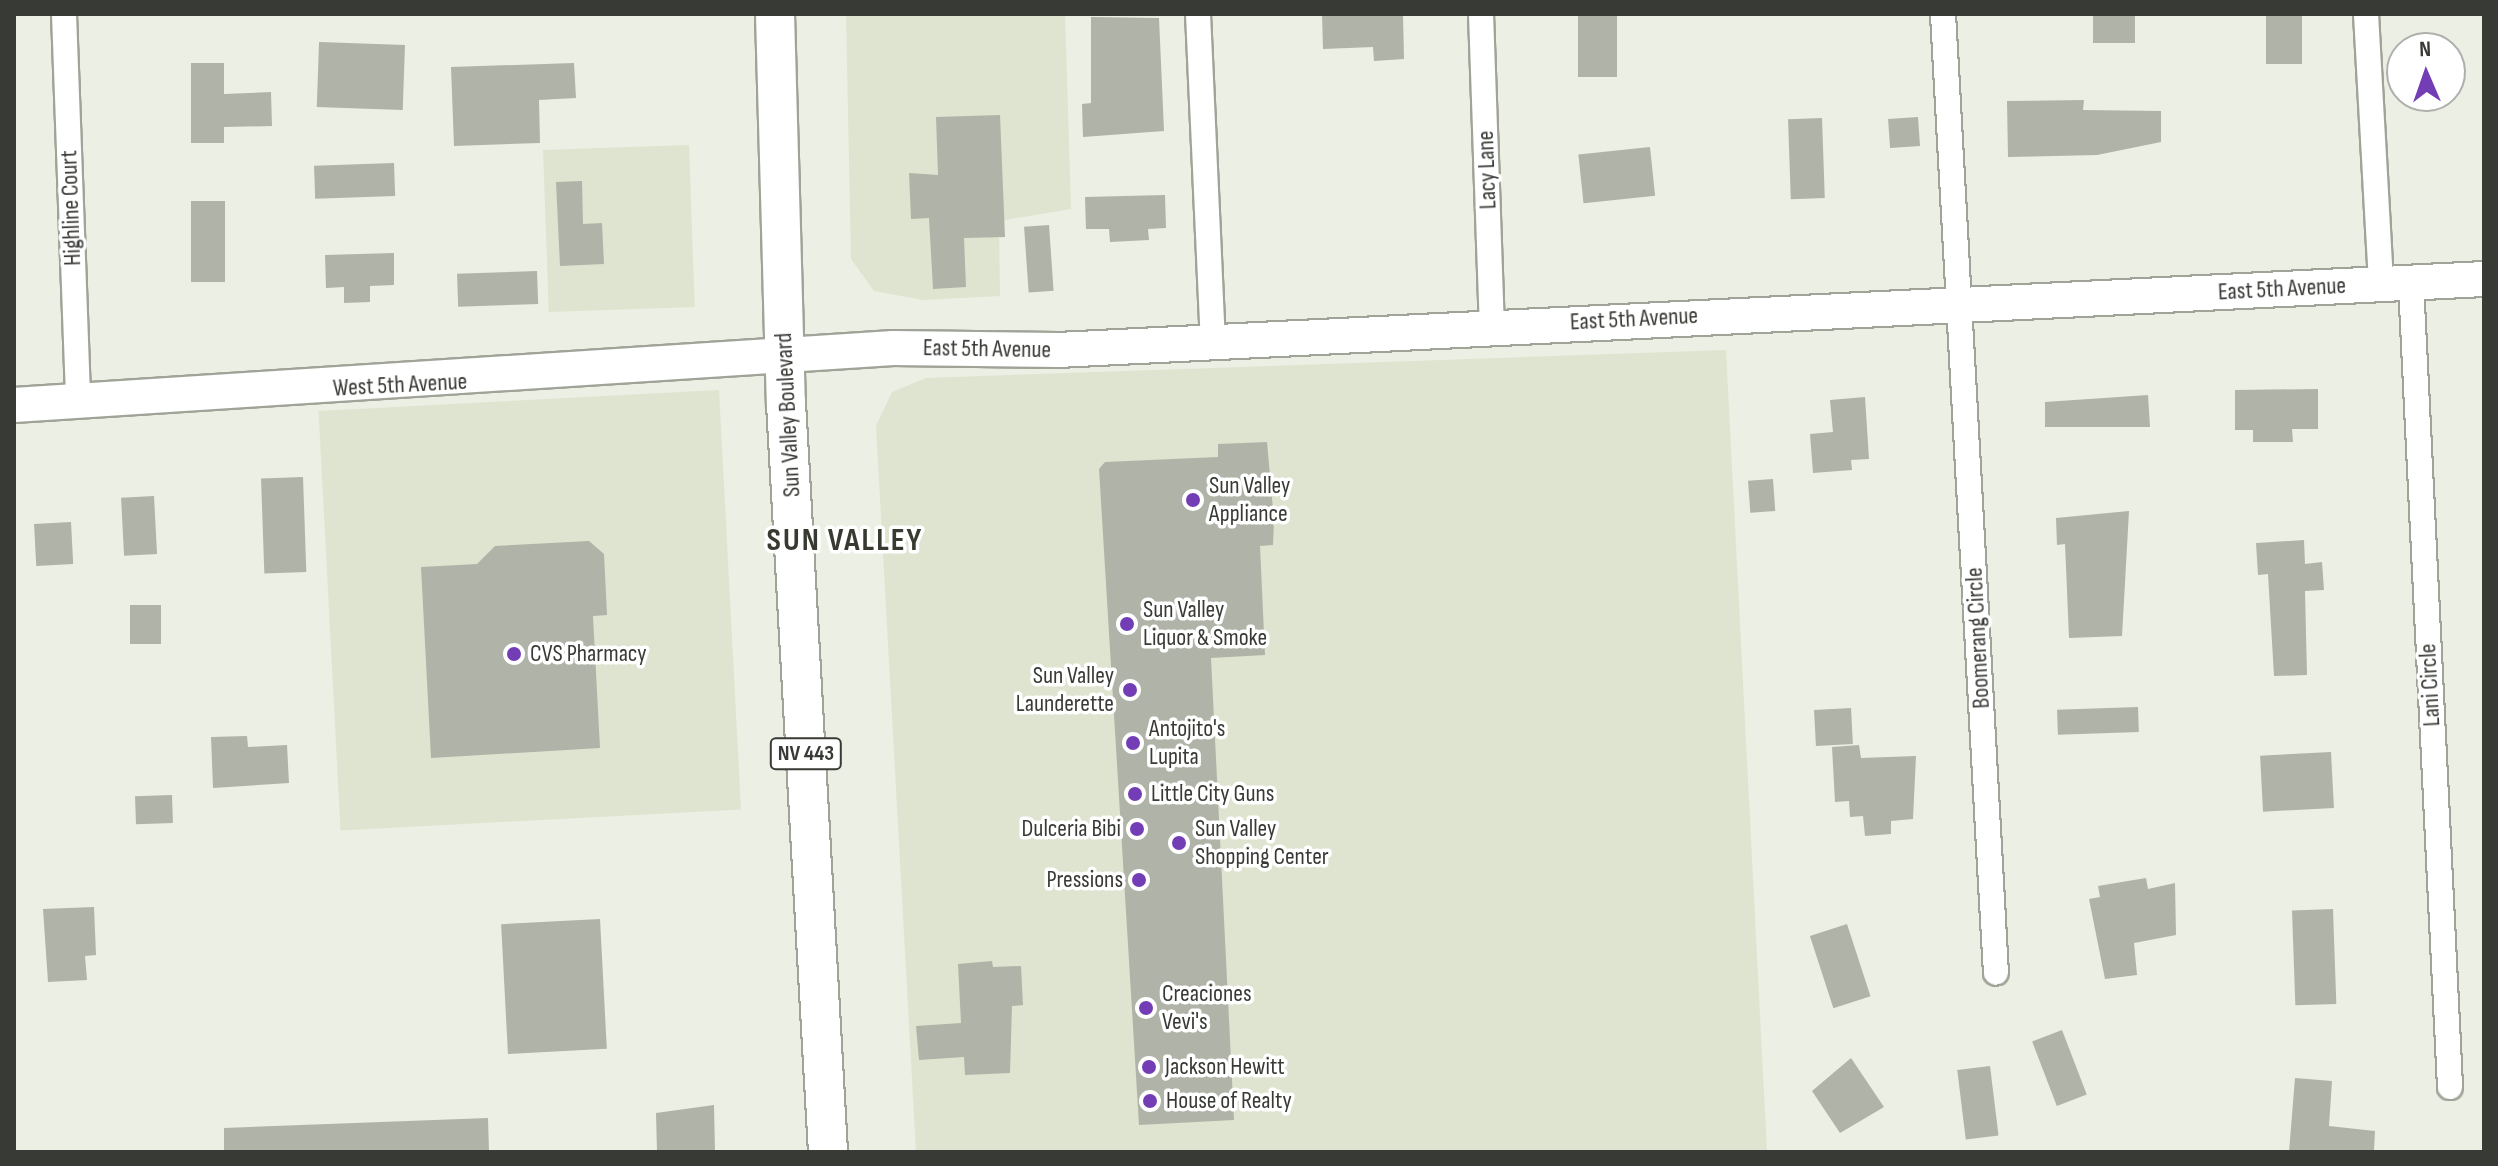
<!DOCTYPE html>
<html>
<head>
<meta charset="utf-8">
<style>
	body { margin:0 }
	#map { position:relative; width:2498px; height:1166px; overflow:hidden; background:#ecefe3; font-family:"Sofia Sans Condensed",sans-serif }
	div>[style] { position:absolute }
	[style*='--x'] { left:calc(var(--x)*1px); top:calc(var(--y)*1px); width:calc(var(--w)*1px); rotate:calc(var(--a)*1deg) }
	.built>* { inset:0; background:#dee4d0; transform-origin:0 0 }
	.building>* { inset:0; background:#b0b3a7; transform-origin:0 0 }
	.roads { filter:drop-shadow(2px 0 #a0a498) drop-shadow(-2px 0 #a0a498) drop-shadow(0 2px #a0a498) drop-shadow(0 -2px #a0a498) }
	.street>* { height:24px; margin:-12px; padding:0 12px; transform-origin:12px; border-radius:12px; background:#fff }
	.secondary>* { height:34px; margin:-17px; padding:0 17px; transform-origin:17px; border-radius:17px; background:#fff }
	.primary>* { height:38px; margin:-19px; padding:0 19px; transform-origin:19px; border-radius:19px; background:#fff }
	.dots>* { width:22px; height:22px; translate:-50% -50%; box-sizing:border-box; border:4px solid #fff; border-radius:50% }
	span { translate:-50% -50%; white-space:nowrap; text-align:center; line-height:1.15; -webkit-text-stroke:7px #fff; paint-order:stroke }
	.shield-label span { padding:2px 6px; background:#fff; border:2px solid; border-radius:6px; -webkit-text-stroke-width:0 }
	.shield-label { font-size:22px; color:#383a35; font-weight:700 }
	.street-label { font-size:24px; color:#383a35 }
	.poi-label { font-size:24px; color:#383a35 }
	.left { translate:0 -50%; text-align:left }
	.right { translate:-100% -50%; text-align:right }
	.district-label { font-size:32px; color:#373a30; font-weight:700; letter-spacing:2px }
	.frame { position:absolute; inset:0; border:16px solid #383a35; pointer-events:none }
	.north { position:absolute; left:2386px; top:32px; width:80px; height:80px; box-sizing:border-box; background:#fff; border:2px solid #afb0ae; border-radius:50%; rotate:358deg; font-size:22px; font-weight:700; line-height:32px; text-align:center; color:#383a35 }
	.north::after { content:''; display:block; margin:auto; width:28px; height:36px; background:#733eb5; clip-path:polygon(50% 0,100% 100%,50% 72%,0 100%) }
</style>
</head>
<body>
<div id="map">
	<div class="built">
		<i style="clip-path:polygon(846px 14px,1065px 14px,1071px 209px,999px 221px,1000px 296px,923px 300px,874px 291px,851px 259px)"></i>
		<i style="left:689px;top:145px;width:162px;height:146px;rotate:88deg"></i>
		<i style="clip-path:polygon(1726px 350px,1767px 1152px,916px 1152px,876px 426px,892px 392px,926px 378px)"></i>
		<i style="left:719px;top:390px;width:420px;height:401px;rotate:87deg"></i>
	</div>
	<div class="building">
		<i style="clip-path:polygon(1322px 14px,1403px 14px,1404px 59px,1374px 61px,1373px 47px,1323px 49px)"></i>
		<i style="left:1578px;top:14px;width:39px;height:63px"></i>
		<i style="left:2093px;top:14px;width:42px;height:29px"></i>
		<i style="left:2266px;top:14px;width:36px;height:50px"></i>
		<i style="clip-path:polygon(1091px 17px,1159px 18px,1164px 131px,1083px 137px,1082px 104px,1091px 103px)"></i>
		<i style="left:405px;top:45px;width:65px;height:86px;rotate:92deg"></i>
		<i style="clip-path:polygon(191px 63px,224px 63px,224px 94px,271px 92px,272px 126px,224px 127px,224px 143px,191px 143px)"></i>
		<i style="clip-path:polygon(574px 63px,576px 98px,539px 100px,540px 143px,454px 146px,451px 67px)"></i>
		<i style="clip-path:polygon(2084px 100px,2083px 110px,2161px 111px,2161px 142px,2097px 155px,2008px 157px,2007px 101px)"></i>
		<i style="clip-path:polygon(1000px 115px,1005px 237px,964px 238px,966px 287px,933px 289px,929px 218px,911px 219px,909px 173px,938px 175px,936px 117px)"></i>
		<i style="left:1918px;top:117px;width:29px;height:30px;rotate:86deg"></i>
		<i style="left:1822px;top:118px;width:80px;height:34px;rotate:88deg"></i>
		<i style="left:1650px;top:147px;width:49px;height:72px;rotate:84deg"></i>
		<i style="left:394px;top:163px;width:33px;height:80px;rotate:88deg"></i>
		<i style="clip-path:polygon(582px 181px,583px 224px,602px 223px,604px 264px,560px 266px,556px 182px)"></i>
		<i style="clip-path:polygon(1165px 195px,1166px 228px,1148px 229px,1149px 240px,1110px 242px,1109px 229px,1086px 229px,1085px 197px)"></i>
		<i style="left:191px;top:201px;width:34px;height:81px"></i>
		<i style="left:1049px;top:225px;width:66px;height:25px;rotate:86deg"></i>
		<i style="clip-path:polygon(394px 253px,394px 285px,370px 286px,370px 302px,344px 303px,344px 287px,326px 288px,325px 255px)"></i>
		<i style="left:537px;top:271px;width:33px;height:80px;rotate:88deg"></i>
		<i style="clip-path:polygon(2318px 389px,2318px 429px,2292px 429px,2293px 442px,2253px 442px,2253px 430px,2235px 430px,2235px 390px)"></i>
		<i style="clip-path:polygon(2148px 395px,2150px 427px,2045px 427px,2045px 402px)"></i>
		<i style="clip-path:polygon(1865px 397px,1869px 459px,1851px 460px,1852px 470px,1813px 473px,1810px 434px,1833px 432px,1830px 400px)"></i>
		<i style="clip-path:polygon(1267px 442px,1274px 521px,1273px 545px,1260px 546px,1265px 655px,1211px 658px,1234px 1120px,1139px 1125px,1099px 469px,1105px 462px,1218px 457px,1218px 444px)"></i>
		<i style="left:303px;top:477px;width:95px;height:42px;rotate:88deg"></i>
		<i style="left:1773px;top:479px;width:32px;height:25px;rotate:86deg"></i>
		<i style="left:154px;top:496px;width:58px;height:33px;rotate:87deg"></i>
		<i style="clip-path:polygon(2129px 511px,2122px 636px,2069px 638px,2065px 544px,2057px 545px,2056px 518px)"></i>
		<i style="left:71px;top:522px;width:42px;height:37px;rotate:87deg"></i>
		<i style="clip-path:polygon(2304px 540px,2305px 564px,2322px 562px,2324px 590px,2305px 591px,2307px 675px,2274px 676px,2268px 574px,2258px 575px,2256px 543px)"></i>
		<i style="clip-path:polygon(589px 541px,604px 554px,607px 615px,593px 616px,600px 748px,431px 758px,421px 567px,477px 564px,495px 546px)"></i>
		<i style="left:130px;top:605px;width:31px;height:39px"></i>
		<i style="left:2138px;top:707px;width:25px;height:81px;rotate:88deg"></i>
		<i style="left:1851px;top:708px;width:36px;height:37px;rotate:87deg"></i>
		<i style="clip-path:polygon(247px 736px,248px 747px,287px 745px,289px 783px,213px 788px,211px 737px)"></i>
		<i style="clip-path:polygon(1859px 745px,1861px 758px,1916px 756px,1913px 819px,1891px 821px,1891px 834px,1865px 836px,1863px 816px,1850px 817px,1849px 801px,1835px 802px,1832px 747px)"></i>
		<i style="left:2331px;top:752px;width:56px;height:71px;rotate:87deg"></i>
		<i style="left:172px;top:795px;width:28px;height:37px;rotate:88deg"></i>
		<i style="clip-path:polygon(2146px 878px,2148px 889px,2175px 883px,2176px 935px,2134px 943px,2137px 975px,2105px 979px,2089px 899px,2100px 897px,2098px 886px)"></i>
		<i style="clip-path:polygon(94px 907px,96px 955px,85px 956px,87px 980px,48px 982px,43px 909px)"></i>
		<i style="left:2333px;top:909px;width:95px;height:41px;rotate:88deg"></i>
		<i style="left:600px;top:919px;width:130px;height:99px;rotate:87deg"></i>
		<i style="left:1847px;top:924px;width:76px;height:39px;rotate:72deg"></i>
		<i style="clip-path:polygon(992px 961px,993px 967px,1021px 966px,1023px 1005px,1012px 1006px,1010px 1073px,965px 1075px,964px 1057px,919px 1060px,916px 1026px,961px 1023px,958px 964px)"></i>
		<i style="left:2062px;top:1030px;width:69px;height:32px;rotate:69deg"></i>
		<i style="clip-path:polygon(1851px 1058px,1884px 1107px,1840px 1133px,1812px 1091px)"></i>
		<i style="left:1990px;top:1066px;width:70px;height:33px;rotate:83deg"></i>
		<i style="clip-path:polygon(2295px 1078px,2332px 1081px,2329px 1126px,2375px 1131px,2374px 1150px,2289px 1152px)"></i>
		<i style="clip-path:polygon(714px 1105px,715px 1152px,657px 1152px,656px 1113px)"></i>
		<i style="clip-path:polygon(488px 1118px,489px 1152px,224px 1152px,224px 1128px)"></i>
	</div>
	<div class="roads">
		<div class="street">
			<i style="--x:64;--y:14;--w:388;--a:87.9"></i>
			<i style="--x:1198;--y:14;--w:326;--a:87.4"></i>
			<i style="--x:1481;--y:14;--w:312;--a:88"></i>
			<i style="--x:1943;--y:14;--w:960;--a:86.84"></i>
			<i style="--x:2366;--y:14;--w:270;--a:86.8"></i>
			<i style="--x:2411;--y:283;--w:805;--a:87.22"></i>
		</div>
		<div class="secondary">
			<i style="--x:14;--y:405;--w:881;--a:-3.71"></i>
			<i style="--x:893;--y:348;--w:165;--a:0.7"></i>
			<i style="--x:1058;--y:350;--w:1428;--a:-2.85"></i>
		</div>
		<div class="primary">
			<i style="--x:775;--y:14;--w:389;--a:88.4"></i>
			<i style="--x:786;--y:403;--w:750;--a:86.79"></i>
		</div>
	</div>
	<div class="dots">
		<i style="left:1193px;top:500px;background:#733eb5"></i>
		<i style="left:1127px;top:624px;background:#733eb5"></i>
		<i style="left:514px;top:654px;background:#733eb5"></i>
		<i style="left:1130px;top:690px;background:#733eb5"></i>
		<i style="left:1133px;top:743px;background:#733eb5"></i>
		<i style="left:1135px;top:794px;background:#733eb5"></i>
		<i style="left:1137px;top:829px;background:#733eb5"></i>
		<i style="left:1179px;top:843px;background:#733eb5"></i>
		<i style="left:1139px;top:880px;background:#733eb5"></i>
		<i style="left:1146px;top:1008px;background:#733eb5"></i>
		<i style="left:1149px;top:1067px;background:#733eb5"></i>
		<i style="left:1150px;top:1101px;background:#733eb5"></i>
	</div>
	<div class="shield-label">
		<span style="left:806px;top:754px">NV 443</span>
	</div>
	<div class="street-label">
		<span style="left:1487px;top:170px;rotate:-92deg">Lacy Lane</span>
		<span style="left:71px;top:208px;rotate:-92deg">Highline Court</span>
		<span style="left:2282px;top:289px;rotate:-3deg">East 5th Avenue</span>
		<span style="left:1634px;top:319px;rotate:-3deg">East 5th Avenue</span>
		<span style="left:987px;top:349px;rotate:1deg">East 5th Avenue</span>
		<span style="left:400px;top:385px;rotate:-3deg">West 5th Avenue</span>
		<span style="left:788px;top:415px;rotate:-93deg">Sun Valley Boulevard</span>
		<span style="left:1978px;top:638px;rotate:-93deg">Boomerang Circle</span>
		<span style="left:2430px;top:685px;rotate:-93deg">Lani Circle</span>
	</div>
	<div class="poi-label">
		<span class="left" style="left:1209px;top:500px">Sun Valley<br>Appliance</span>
		<span class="left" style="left:1143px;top:624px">Sun Valley<br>Liquor &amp; Smoke</span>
		<span class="left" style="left:530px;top:654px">CVS Pharmacy</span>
		<span class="right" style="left:1114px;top:690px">Sun Valley<br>Launderette</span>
		<span class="left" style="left:1149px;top:743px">Antojito's<br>Lupita</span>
		<span class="left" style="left:1151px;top:794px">Little City Guns</span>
		<span class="right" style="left:1121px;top:829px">Dulceria Bibi</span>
		<span class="left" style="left:1195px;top:843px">Sun Valley<br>Shopping Center</span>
		<span class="right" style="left:1123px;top:880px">Pressions</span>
		<span class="left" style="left:1162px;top:1008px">Creaciones<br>Vevi's</span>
		<span class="left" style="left:1165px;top:1067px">Jackson Hewitt</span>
		<span class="left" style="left:1166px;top:1101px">House of Realty</span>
	</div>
	<div class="district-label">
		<span style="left:845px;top:541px">SUN VALLEY</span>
	</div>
	<div class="frame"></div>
	<div class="north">N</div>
</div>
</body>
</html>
